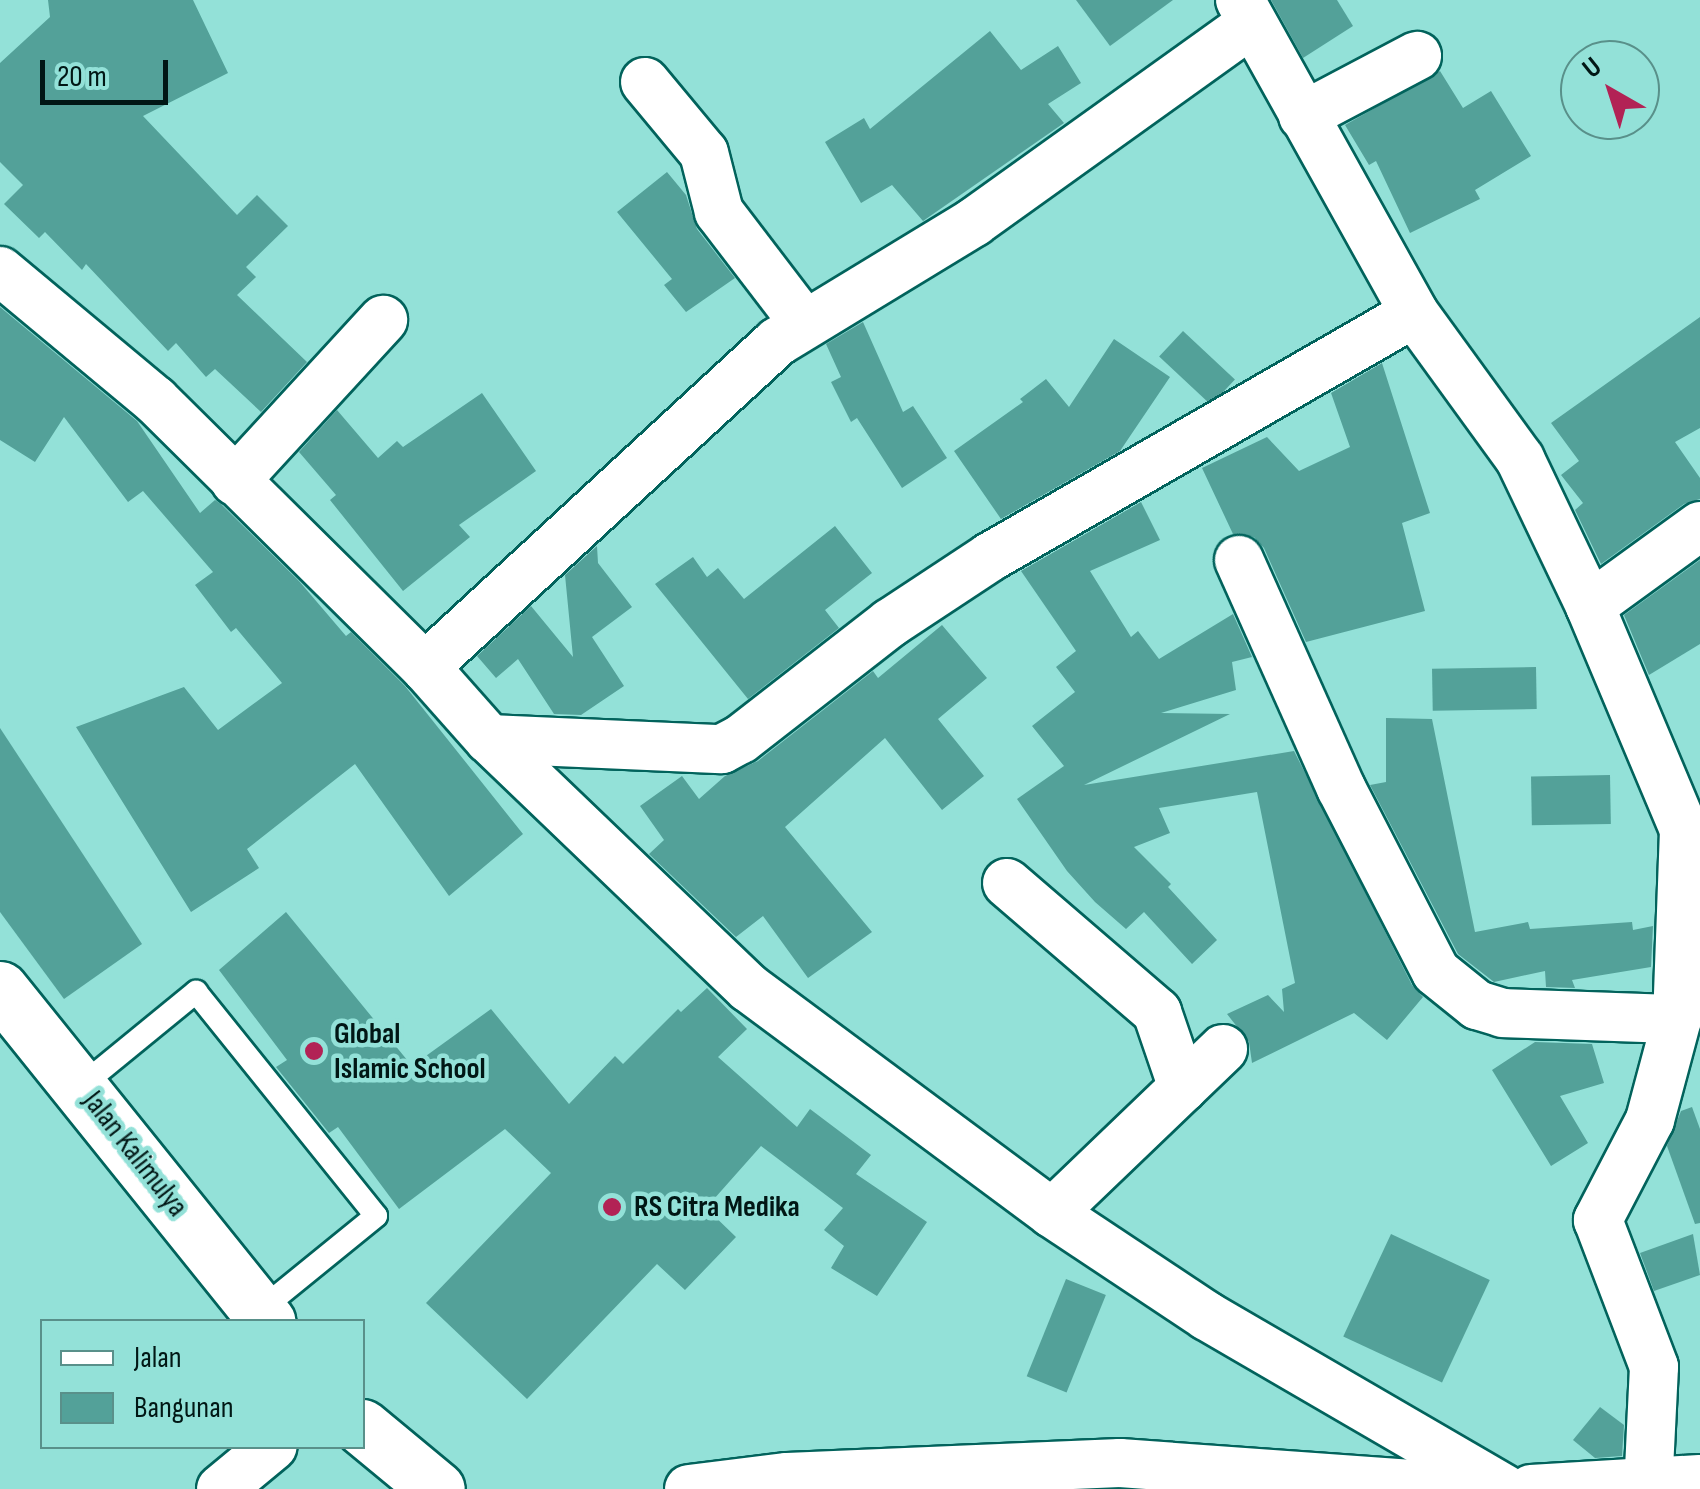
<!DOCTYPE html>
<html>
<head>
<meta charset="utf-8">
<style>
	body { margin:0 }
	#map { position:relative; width:1700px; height:1489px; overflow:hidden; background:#93e1d8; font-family:"Sofia Sans Condensed",sans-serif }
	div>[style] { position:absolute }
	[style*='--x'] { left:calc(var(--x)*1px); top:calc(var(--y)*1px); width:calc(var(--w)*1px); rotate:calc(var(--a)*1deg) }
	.building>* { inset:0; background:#53a199; transform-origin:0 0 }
	.roads { filter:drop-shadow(2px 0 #02635c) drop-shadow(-2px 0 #02635c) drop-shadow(0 2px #02635c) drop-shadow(0 -2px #02635c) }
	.service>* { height:22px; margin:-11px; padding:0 11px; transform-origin:11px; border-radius:11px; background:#fff }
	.minor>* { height:48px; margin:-24px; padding:0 24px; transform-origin:24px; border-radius:24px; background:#fff }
	.tertiary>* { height:55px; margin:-27.5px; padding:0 27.5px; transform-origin:27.5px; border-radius:27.5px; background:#fff }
	.dots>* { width:28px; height:28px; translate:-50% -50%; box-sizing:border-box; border:5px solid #93e1d8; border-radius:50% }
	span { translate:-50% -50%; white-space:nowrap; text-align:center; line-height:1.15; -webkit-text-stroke:9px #93e1d8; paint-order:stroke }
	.poi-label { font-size:30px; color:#011715; font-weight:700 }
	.left { translate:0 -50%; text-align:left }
	.street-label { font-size:30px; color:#011715 }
	.legend { position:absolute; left:40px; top:1319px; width:325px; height:130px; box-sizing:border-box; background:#93e1d8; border:2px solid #59908a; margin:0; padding:12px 18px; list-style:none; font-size:30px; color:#011715 }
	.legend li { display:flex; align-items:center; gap:20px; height:50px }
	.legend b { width:50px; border:2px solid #59908a }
	.north { position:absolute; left:1560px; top:40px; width:100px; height:100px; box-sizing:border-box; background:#93e1d8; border:2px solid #59908a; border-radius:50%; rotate:321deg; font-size:28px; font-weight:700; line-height:40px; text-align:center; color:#011715 }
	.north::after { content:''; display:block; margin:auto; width:35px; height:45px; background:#b22255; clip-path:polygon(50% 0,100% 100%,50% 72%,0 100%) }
	.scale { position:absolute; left:40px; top:60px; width:128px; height:45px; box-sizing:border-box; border:5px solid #011715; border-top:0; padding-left:12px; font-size:30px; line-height:35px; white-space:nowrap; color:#011715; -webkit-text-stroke:8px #93e1d8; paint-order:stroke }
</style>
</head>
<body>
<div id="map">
	<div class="building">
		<i style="clip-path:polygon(48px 0,193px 0,228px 73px,143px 116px,237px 215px,257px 195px,288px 226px,246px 267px,256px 277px,237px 295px,307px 362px,261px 412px,215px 369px,206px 377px,176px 343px,168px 351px,86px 264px,82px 270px,45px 232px,39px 238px,4px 204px,23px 185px,0 162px,0 63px,50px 17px)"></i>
		<i style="clip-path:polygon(1076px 0,1173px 0,1110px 46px)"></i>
		<i style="clip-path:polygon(1271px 0,1337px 0,1353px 26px,1303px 58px)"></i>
		<i style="clip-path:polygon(990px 31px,1021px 70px,1058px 46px,1081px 83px,1048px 104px,1064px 123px,923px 221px,892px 185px,861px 203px,825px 142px,864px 118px,870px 129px)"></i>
		<i style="clip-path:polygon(1440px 71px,1463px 108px,1491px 91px,1531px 156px,1475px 190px,1480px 199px,1410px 233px,1376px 161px,1369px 165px,1345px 125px)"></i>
		<i style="clip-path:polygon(667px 172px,686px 195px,697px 229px,735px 278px,686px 312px,664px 285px,672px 279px,617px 212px)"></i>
		<i style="clip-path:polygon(0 307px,137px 421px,200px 513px,215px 500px,221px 504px,299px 581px,346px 636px,351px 632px,405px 686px,523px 834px,449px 896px,355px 764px,247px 849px,259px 868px,191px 912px,76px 727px,184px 687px,218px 730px,282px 683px,236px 628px,231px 632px,195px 585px,213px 572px,143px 491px,128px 502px,64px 417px,35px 462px,0 440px)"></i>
		<i style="clip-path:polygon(1700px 317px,1700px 428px,1675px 442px,1700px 478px,1700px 499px,1684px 504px,1601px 564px,1575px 510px,1583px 503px,1561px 475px,1579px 461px,1551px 423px)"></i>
		<i style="clip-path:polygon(863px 322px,903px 412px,913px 406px,947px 458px,902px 488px,857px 418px,851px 422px,831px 382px,841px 377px,826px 344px)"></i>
		<i style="left:1183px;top:331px;width:71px;height:35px;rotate:43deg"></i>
		<i style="clip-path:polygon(1114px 339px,1170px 377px,1120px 451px,1001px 519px,954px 451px,1023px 402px,1020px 399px,1046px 379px,1069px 407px)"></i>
		<i style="clip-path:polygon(1382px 363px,1430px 513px,1402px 523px,1425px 611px,1306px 642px,1264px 548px,1254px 537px,1233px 534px,1202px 468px,1267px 437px,1299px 471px,1350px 447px,1331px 393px)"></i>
		<i style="clip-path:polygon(482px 393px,536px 471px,459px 525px,470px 537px,403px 591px,330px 500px,336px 495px,299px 452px,337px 410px,378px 458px,397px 441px,403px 447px)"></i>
		<i style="clip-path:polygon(1141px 502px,1160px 540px,1090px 571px,1131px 637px,1138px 631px,1159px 659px,1233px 614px,1252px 657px,1232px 662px,1236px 690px,1161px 713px,1230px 714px,1084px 785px,1294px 751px,1412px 985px,1423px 997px,1387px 1040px,1354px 1013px,1252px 1063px,1249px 1042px,1227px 1014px,1268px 995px,1284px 1012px,1282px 989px,1295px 983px,1257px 792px,1159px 808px,1170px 833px,1134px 847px,1171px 884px,1168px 887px,1217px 940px,1192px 964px,1144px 912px,1126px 929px,1095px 902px,1067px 871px,1017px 799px,1064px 766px,1032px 726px,1075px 692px,1056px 667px,1076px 651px,1021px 571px)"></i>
		<i style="clip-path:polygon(835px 526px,872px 573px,825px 610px,839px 628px,748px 699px,655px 584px,693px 557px,707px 577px,718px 568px,744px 599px)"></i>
		<i style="clip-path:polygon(597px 546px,598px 563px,632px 607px,592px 637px,624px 686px,581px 715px,554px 714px,518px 659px,496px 678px,477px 656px,531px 606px,573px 657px,565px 575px)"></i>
		<i style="clip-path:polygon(1700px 560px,1700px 644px,1649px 675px,1624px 615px)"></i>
		<i style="clip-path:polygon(942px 625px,987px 678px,938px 719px,984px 776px,942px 810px,885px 738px,785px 827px,872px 932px,808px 978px,763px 916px,736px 937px,649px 854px,664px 840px,640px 806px,682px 776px,699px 799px,725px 776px,758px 761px,873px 671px,878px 678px)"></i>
		<i style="left:1536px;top:667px;width:42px;height:104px;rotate:89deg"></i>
		<i style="clip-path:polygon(1386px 718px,1432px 719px,1475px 932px,1528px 922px,1530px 929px,1632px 922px,1633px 930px,1653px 926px,1651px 967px,1572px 980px,1575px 988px,1546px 987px,1545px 971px,1494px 982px,1458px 954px,1370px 785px,1386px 782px)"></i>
		<i style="clip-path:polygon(0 728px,142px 944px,64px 999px,0 912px)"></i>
		<i style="left:1610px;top:775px;width:49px;height:79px;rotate:89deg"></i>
		<i style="clip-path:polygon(286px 912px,412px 1066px,491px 1009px,569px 1104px,615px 1056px,623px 1064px,678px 1009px,681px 1012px,707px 988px,747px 1029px,718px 1057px,797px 1127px,810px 1109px,871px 1155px,856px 1174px,927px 1222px,877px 1296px,831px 1268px,844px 1246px,824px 1230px,843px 1208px,761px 1146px,706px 1208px,736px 1237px,685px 1290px,657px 1264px,527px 1399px,426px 1303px,551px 1173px,505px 1129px,399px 1209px,338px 1127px,329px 1133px,276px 1067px,287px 1060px,219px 970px)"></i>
		<i style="clip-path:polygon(1535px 1042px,1592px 1044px,1604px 1083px,1560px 1096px,1588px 1143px,1551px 1166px,1492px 1070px)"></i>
		<i style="clip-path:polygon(1692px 1107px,1700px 1129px,1700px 1223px,1695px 1224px,1667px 1146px,1681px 1111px)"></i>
		<i style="left:1391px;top:1234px;width:109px;height:113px;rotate:25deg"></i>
		<i style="clip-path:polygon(1693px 1234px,1700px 1275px,1654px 1291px,1640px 1253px)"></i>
		<i style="left:1066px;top:1279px;width:43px;height:105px;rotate:22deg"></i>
		<i style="clip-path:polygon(1600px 1407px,1624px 1425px,1622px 1456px,1595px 1458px,1573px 1440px)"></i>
	</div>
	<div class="roads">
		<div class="service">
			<i style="--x:81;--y:1086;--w:149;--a:-39.3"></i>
			<i style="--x:196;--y:992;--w:287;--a:51.2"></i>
			<i style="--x:376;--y:1216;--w:151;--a:140.9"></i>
		</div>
		<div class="minor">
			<i style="--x:1240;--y:0;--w:358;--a:60.9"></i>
			<i style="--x:1414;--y:313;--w:180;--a:54"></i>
			<i style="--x:1520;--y:459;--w:163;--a:64.5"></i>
			<i style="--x:1590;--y:606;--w:243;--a:67.2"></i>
			<i style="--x:1684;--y:830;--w:189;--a:92.1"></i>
			<i style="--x:1677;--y:1019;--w:105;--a:105"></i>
			<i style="--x:1650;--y:1120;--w:113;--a:117.5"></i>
			<i style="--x:1598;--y:1220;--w:157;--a:69.1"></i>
			<i style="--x:1654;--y:1367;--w:122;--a:92.8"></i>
			<i style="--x:645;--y:82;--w:92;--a:50.3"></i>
			<i style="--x:704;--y:153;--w:61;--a:75.7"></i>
			<i style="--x:719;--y:212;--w:140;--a:52.6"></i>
			<i style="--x:1303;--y:116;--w:129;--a:-27.8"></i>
			<i style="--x:0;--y:271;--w:202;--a:39.8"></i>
			<i style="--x:155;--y:400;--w:380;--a:44.7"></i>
			<i style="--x:425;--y:667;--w:96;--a:48.4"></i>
			<i style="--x:489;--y:739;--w:360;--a:43.8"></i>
			<i style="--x:749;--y:988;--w:377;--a:36.6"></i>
			<i style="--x:1052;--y:1213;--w:186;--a:33.6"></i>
			<i style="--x:1207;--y:1316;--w:344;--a:30.2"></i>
			<i style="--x:235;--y:481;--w:219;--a:-47.4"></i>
			<i style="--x:1239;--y:560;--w:250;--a:65.9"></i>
			<i style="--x:1341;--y:788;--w:207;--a:62.7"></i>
			<i style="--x:1436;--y:972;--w:53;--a:38.8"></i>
			<i style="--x:1477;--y:1005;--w:27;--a:17"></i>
			<i style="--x:1503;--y:1013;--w:174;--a:2"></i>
			<i style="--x:1590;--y:606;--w:136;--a:-36"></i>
			<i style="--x:425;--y:667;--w:479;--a:-42.7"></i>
			<i style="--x:777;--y:342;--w:231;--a:-31.3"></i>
			<i style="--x:974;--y:222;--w:340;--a:-35.6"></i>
			<i style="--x:489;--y:739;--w:233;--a:2.5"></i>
			<i style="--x:722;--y:749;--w:21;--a:-28"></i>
			<i style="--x:741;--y:739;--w:189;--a:-37.9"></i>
			<i style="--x:890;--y:623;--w:120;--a:-33.4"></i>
			<i style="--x:990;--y:557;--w:489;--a:-29.9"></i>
			<i style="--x:1007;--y:883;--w:198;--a:40.7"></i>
			<i style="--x:1157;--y:1012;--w:80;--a:71.1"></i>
			<i style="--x:1052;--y:1213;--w:237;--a:-43.8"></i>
			<i style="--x:221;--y:1489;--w:67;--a:-39.6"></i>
			<i style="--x:689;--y:1489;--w:99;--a:-7"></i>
			<i style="--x:787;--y:1477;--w:333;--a:-2.4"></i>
			<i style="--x:1120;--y:1463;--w:362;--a:4.1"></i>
			<i style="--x:1531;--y:1489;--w:169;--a:-3.4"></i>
		</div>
		<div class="tertiary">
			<i style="--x:0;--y:989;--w:427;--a:51.2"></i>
			<i style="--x:362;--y:1427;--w:97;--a:39.6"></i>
		</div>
	</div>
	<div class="dots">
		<i style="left:314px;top:1051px;background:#b22255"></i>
		<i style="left:612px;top:1207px;background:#b22255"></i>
	</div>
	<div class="poi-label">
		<span class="left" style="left:334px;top:1051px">Global<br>Islamic School</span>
		<span class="left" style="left:634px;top:1207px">RS Citra Medika</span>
	</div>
	<div class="street-label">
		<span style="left:135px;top:1154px;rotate:52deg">Jalan Kalimulya</span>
	</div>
	<ul class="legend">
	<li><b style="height:12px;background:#fff"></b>Jalan</li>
	<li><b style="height:28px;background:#53a199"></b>Bangunan</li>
	</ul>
	<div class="north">U</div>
	<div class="scale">20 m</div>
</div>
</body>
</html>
